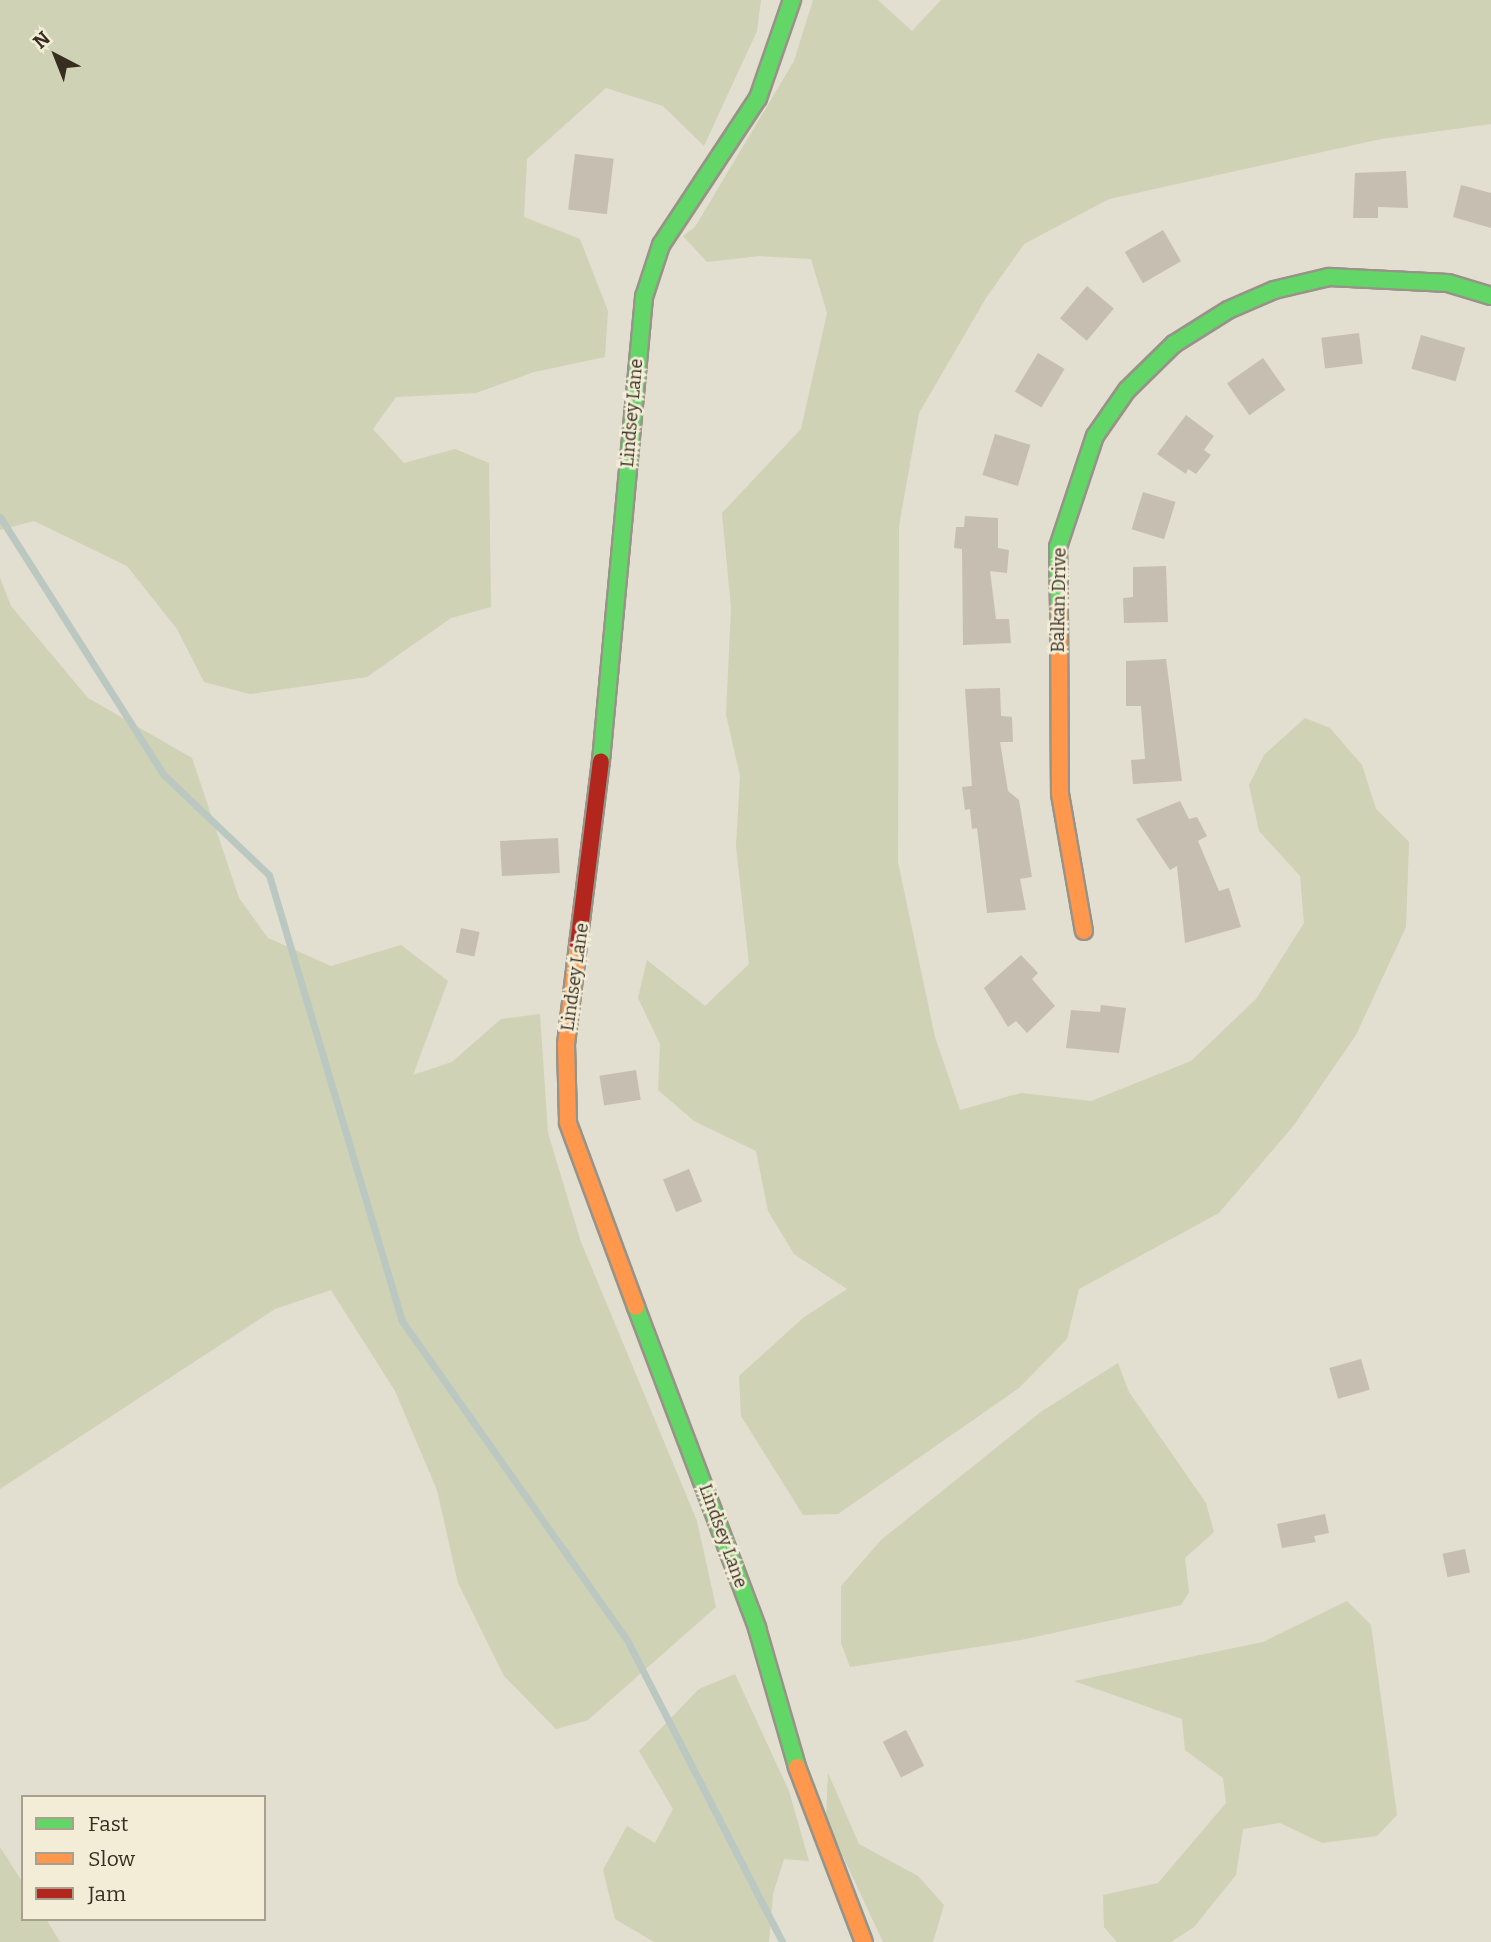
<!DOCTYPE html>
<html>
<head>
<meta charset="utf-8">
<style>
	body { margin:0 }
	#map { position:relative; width:1491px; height:1942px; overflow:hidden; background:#e2ded0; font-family:Bitter,serif }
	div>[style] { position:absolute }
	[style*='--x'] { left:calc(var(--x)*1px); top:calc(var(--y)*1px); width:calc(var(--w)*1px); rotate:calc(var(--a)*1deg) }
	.green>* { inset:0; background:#cfd2b4 }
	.stream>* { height:7px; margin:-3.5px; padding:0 3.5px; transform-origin:3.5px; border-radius:3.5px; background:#bac8c1 }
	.building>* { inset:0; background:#c6beb1; transform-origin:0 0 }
	.roads { filter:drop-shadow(2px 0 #989388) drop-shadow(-2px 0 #989388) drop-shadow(0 2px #989388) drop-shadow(0 -2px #989388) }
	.fast>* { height:16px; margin:-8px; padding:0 8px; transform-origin:8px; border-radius:8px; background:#63d668 }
	.slow>* { height:16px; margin:-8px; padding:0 8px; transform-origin:8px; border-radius:8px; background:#ff974d }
	.jam>* { height:16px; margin:-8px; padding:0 8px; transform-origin:8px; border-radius:8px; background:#b3261e }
	span { translate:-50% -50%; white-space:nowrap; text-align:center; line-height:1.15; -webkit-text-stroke:5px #f3edd7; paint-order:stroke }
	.street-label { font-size:18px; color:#372d21 }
	.legend { position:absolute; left:21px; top:1795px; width:245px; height:126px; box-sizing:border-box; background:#f3edd7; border:2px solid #a8a08e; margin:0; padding:9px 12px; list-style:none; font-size:21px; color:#372d21 }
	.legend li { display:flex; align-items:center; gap:14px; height:35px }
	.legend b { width:35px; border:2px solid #a8a08e }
	.north { position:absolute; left:21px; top:21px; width:70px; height:70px; -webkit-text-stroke:5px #f3edd7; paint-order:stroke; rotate:318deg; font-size:19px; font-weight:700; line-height:28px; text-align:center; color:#372d21 }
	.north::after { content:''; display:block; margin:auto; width:24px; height:32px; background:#372d21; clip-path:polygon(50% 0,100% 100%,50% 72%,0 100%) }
</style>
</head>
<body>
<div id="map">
	<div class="green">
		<i style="clip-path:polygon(0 0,761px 0,757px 31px,704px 146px,663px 106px,606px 88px,527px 159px,524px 217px,580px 239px,608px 311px,605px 357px,534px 372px,476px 393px,396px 397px,373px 429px,404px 463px,455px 449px,489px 463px,491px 607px,451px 618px,367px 677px,250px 694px,204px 682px,177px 629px,127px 566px,34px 521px,0 530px)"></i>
		<i style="clip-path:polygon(813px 0,878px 0,912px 31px,941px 0,1491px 0,1491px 124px,1381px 139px,1109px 199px,1024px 244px,986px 298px,919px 413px,899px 526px,898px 862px,935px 1037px,960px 1110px,1021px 1093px,1091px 1101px,1191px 1061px,1256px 999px,1304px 923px,1300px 876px,1259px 831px,1249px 785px,1264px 755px,1305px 718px,1330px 728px,1362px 765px,1376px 809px,1409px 842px,1406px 927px,1356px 1035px,1294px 1125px,1219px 1213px,1079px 1289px,1067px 1339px,1019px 1388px,838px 1514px,803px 1515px,741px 1416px,739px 1376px,803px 1318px,847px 1289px,794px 1254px,768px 1211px,756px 1151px,694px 1121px,658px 1090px,660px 1044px,638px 998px,647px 960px,705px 1006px,749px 964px,736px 846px,740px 776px,726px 715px,731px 608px,722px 513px,801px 429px,827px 313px,811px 259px,759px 256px,707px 262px,683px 236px,695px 227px,794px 61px)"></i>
		<i style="clip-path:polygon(0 578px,11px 606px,88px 698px,192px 758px,239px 898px,268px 938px,331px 966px,401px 945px,448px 981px,413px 1075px,452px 1062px,501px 1019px,540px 1014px,548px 1133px,581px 1242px,697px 1521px,716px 1607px,588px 1720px,556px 1729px,504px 1676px,458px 1583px,437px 1490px,395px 1391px,331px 1290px,275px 1309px,0 1489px)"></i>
		<i style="clip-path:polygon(1118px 1363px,1129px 1392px,1206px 1503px,1214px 1532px,1185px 1558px,1189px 1592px,1181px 1605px,1021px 1640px,850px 1667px,841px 1643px,841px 1586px,881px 1540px,1042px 1411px)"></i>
		<i style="clip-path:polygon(1347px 1601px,1371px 1625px,1397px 1815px,1377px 1836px,1322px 1843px,1280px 1823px,1243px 1829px,1236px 1875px,1194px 1927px,1171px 1942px,1117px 1942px,1104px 1927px,1103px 1895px,1158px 1883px,1226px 1803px,1223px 1778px,1185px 1750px,1182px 1719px,1074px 1681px,1263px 1642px)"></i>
		<i style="clip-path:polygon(735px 1674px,789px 1791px,809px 1861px,784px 1859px,773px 1894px,769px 1942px,654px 1942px,615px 1919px,603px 1870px,627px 1826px,655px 1843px,673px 1809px,639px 1751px,699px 1689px)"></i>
		<i style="clip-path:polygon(828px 1773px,859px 1844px,918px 1876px,944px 1905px,933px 1942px,883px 1942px,826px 1820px)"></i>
		<i style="clip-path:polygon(0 1847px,23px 1883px,23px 1919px,46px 1919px,60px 1942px,0 1942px)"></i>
	</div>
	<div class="stream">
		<i style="--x:0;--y:517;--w:306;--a:57.6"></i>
		<i style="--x:164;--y:775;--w:145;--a:43.6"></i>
		<i style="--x:269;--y:875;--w:465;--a:73.4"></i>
		<i style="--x:402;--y:1321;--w:388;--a:54.8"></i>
		<i style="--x:626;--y:1638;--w:342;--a:62.8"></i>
	</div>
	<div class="building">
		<i style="left:575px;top:154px;width:39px;height:56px;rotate:7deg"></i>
		<i style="clip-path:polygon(1406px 171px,1408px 208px,1378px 207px,1378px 218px,1353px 218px,1355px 173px)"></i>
		<i style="clip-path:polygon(1461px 185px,1491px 193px,1491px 228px,1453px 217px)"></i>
		<i style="left:1163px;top:230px;width:36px;height:44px;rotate:60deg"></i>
		<i style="left:1087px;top:286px;width:35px;height:42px;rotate:40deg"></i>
		<i style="left:1359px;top:333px;width:31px;height:38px;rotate:83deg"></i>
		<i style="left:1421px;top:335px;width:46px;height:35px;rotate:16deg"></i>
		<i style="left:1038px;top:353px;width:31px;height:45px;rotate:31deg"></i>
		<i style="left:1263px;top:358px;width:39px;height:44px;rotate:55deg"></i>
		<i style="clip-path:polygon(1186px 415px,1214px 436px,1204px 450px,1211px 455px,1196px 474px,1188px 469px,1186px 474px,1157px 454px)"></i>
		<i style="left:995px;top:434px;width:37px;height:43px;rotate:17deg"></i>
		<i style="left:1143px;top:492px;width:34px;height:39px;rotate:17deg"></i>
		<i style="clip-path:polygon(965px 516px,998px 518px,998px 548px,1009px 550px,1007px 573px,990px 571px,996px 619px,1009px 619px,1011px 643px,963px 645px,962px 549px,954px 548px,956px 527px,964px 527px)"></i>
		<i style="clip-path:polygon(1166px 566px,1168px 622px,1124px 623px,1123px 598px,1133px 597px,1133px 567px)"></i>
		<i style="clip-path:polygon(1166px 659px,1182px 781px,1133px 784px,1131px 760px,1145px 759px,1141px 706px,1126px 706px,1126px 661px)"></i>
		<i style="clip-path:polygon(1000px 688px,1001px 716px,1012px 717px,1013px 742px,1000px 742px,1008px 791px,1019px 800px,1032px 877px,1020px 879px,1026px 910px,987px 913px,977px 828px,972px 829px,970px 809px,965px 810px,962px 787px,972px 786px,965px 689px)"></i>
		<i style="clip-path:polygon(1180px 801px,1189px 819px,1197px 817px,1207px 836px,1198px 841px,1219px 891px,1229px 888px,1241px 927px,1185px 943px,1177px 866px,1170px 870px,1136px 819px)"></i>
		<i style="left:558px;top:838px;width:35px;height:58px;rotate:87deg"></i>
		<i style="left:461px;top:928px;width:19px;height:25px;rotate:12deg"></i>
		<i style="clip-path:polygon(1021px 955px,1038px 973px,1032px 979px,1055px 1006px,1027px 1033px,1016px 1021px,1008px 1027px,984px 988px)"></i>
		<i style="clip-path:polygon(1101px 1005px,1126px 1008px,1119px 1053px,1066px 1048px,1071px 1010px,1100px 1012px)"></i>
		<i style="left:636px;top:1070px;width:30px;height:37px;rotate:81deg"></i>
		<i style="left:689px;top:1169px;width:35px;height:28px;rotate:68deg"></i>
		<i style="left:1361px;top:1359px;width:32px;height:33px;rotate:74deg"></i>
		<i style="clip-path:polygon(1325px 1514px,1329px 1533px,1314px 1536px,1316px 1542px,1282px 1548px,1277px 1524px)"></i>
		<i style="left:1465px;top:1549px;width:24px;height:23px;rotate:78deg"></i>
		<i style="left:906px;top:1730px;width:40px;height:26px;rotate:63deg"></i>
	</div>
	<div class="roads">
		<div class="fast">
			<i style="--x:1059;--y:609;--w:62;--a:-90.9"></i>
			<i style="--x:1058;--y:547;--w:117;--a:-71.6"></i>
			<i style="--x:1095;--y:436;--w:56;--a:-55.2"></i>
			<i style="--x:1127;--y:390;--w:66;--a:-44.4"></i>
			<i style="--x:1174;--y:344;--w:64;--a:-32.2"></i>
			<i style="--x:1228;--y:310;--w:50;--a:-23.5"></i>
			<i style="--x:1274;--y:290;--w:57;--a:-13.3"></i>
			<i style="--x:1329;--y:277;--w:119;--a:2.9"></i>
			<i style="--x:1448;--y:283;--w:45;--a:16.8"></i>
			<i style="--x:601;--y:761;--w:466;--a:-84.7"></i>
			<i style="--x:644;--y:297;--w:55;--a:-71.9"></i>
			<i style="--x:661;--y:245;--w:176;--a:-56.6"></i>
			<i style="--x:758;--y:98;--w:104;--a:-70.9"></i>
			<i style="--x:636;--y:1307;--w:343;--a:69.3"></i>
			<i style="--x:757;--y:1628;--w:145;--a:73.9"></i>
		</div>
		<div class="slow">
			<i style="--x:1059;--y:609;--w:185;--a:89.7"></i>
			<i style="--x:1060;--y:794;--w:139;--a:80.1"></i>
			<i style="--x:578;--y:945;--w:100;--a:96.9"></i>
			<i style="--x:566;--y:1044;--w:79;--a:88.5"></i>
			<i style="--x:568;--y:1123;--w:196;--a:69.7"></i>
			<i style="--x:797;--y:1767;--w:187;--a:69.1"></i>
		</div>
		<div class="jam">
			<i style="--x:578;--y:945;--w:185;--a:-82.9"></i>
		</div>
	</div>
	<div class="street-label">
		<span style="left:632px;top:413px;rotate:-85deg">Lindsey Lane</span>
		<span style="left:1059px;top:600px;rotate:-89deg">Balkan Drive</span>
		<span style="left:575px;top:977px;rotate:-82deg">Lindsey Lane</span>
		<span style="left:723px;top:1536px;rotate:70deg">Lindsey Lane</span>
	</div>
	<ul class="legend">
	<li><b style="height:9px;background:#63d668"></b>Fast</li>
	<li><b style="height:9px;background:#ff974d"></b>Slow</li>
	<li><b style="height:9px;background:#b3261e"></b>Jam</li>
	</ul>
	<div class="north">N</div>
</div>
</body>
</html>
